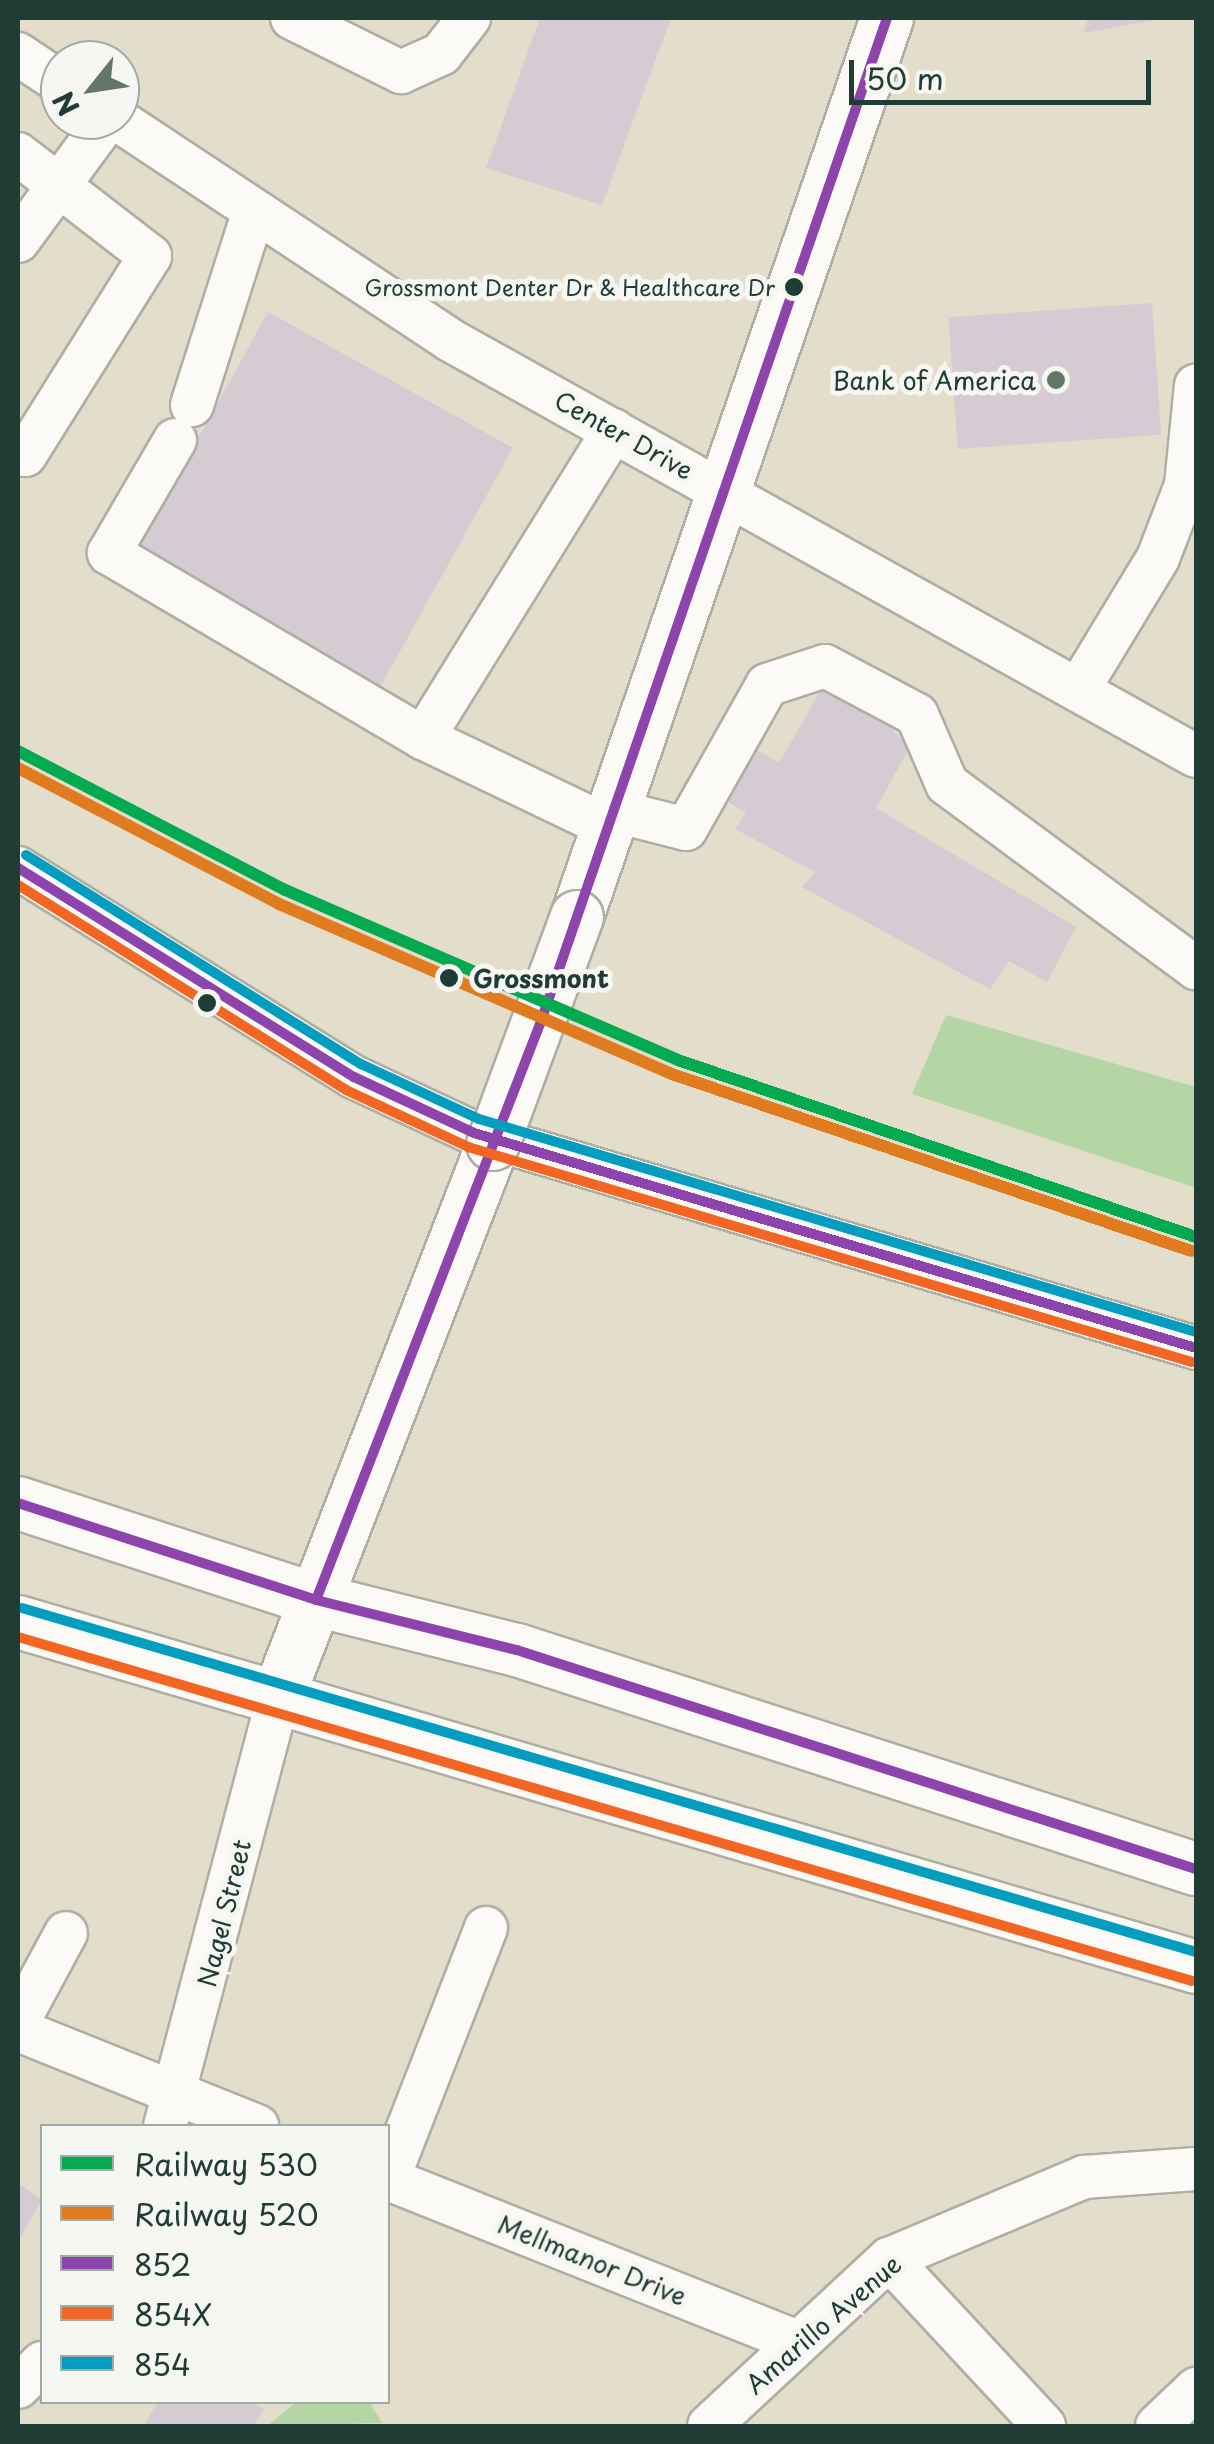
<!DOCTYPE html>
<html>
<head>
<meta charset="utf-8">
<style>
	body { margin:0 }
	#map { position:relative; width:1214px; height:2444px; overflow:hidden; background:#e3ddcc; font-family:"Playpen Sans",sans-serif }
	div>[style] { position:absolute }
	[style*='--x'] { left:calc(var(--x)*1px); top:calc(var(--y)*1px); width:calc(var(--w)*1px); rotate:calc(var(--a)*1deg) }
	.green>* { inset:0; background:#b5d5a4 }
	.building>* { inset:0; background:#d4ccd2; transform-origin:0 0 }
	.roads { filter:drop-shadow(2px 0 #afaea3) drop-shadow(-2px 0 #afaea3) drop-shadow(0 2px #afaea3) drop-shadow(0 -2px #afaea3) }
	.minor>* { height:42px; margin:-21px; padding:0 21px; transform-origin:21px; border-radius:21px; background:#fbfaf7 }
	.major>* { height:52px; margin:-26px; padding:0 26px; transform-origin:26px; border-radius:26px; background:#fbfaf7 }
	.bridges { filter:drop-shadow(2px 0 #afaea3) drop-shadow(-2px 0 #afaea3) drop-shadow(0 2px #afaea3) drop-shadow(0 -2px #afaea3) }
	.major-bridge>* { height:52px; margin:-26px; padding:0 26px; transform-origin:26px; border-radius:26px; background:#fbfaf7 }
	.bus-1>* { height:10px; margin:-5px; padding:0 5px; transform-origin:5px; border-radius:5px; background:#8e44ad }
	.bus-2>* { height:10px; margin:-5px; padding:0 5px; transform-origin:5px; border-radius:5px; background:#f26522 }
	.bus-3>* { height:10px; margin:-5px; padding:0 5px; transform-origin:5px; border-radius:5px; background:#039ebf }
	.rail-1>* { height:12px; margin:-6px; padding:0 6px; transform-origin:6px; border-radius:6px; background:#04aa4f }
	.rail-2>* { height:12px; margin:-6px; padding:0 6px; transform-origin:6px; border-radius:6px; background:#e07b20 }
	.dots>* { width:28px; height:28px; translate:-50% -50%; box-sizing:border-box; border:5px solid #f6f6f2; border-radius:50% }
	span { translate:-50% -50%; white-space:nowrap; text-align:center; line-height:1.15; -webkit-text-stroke:10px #f6f6f2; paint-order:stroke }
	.bus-label { font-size:22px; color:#1f3d34 }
	.right { translate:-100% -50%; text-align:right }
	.poi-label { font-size:25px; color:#1f3d34 }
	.street-label { font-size:25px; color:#1f3d34 }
	.stop-label { font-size:25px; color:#1f3d34; font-weight:700 }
	.left { translate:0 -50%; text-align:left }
	.frame { position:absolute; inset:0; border:20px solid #1f3d34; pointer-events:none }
	.legend { position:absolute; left:40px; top:2124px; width:350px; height:280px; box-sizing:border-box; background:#f6f6f2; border:2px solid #a0aca6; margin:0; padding:12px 18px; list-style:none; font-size:30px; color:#1f3d34 }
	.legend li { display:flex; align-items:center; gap:20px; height:50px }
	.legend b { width:50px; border:2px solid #a0aca6 }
	.north { position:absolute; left:40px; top:40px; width:100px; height:100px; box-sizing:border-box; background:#f6f6f2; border:2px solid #a0aca6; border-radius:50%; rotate:240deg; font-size:28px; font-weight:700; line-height:40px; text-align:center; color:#1f3d34 }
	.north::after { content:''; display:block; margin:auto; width:35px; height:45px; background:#647569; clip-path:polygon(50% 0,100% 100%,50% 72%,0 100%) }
	.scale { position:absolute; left:849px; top:60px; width:302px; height:45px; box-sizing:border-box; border:5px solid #1f3d34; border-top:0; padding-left:12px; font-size:30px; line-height:35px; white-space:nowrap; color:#1f3d34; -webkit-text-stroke:8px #f6f6f2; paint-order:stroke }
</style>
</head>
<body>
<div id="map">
	<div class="green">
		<i style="clip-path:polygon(946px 1015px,1196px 1087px,1196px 1188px,912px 1094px)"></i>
		<i style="clip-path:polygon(296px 2402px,369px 2402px,382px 2423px,267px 2426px)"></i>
	</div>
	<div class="building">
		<i style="clip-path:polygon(540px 18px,671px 18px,602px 205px,486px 168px)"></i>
		<i style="clip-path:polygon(1088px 18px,1159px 18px,1159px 19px,1084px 33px)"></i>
		<i style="left:1152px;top:303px;width:132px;height:204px;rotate:86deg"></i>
		<i style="left:268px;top:312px;width:280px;height:277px;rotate:29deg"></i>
		<i style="clip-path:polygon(830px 674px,904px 714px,893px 732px,911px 745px,876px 808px,1076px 927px,1047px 982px,1009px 961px,990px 989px,802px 887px,815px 872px,735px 829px,746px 813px,713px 792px,740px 740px,779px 763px)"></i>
		<i style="clip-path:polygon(18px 2183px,42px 2200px,18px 2242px)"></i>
		<i style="clip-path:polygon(158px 2402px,251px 2402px,264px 2409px,253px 2426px,143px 2426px)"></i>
	</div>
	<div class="roads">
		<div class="minor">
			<i style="--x:292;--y:18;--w:122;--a:26.4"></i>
			<i style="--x:401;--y:72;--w:44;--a:-24.2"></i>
			<i style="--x:441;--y:54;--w:46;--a:-52.1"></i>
			<i style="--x:18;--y:54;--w:50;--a:33.7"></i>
			<i style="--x:118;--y:120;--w:398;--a:33.5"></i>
			<i style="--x:450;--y:340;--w:854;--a:29.15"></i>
			<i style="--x:18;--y:154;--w:167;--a:37.7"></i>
			<i style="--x:150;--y:256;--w:235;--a:122.1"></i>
			<i style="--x:25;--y:455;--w:9;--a:-144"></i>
			<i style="--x:18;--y:241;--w:150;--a:-53.7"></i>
			<i style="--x:192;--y:405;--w:204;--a:-72.3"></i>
			<i style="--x:175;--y:440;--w:131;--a:120.3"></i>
			<i style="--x:109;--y:553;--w:364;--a:30.5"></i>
			<i style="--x:1078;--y:690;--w:154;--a:-58.8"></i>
			<i style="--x:1158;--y:558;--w:78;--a:-69"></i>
			<i style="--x:1186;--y:485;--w:100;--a:-84.3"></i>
			<i style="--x:615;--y:811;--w:73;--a:14.2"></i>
			<i style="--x:686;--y:829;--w:165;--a:-60.6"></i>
			<i style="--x:767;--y:685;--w:61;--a:-18.1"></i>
			<i style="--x:825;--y:666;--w:104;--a:28"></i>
			<i style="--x:917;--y:715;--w:75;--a:66.5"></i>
			<i style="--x:947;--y:784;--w:310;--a:36.5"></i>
			<i style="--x:609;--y:827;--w:206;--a:-154.4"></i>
			<i style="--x:423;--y:738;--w:362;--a:-58.2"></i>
			<i style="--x:18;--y:868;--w:396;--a:31.9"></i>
			<i style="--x:354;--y:1077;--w:132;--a:25"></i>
			<i style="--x:474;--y:1133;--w:753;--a:16.58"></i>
			<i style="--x:486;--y:1928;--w:269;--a:111.3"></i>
			<i style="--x:388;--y:2179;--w:440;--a:21.7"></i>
			<i style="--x:18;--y:2022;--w:101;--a:-61.7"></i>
			<i style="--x:18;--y:2030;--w:258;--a:21.9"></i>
			<i style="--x:165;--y:2126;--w:444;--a:-75.2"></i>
			<i style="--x:889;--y:2259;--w:228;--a:47.1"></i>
			<i style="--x:18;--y:2387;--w:34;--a:-45"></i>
			<i style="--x:709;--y:2426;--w:246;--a:-42.9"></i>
			<i style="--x:889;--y:2259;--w:212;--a:-22.8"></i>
			<i style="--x:1084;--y:2177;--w:112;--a:-4.1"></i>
			<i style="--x:1157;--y:2426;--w:54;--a:-43.5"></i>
		</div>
		<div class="major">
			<i style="--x:577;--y:917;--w:951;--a:-70.97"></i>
			<i style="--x:18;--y:1503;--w:313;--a:18"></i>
			<i style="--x:316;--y:1600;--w:207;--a:14"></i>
			<i style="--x:517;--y:1650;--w:713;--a:17.88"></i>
			<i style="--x:18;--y:1622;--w:1227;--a:16.32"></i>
			<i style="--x:278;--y:1697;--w:593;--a:-68.75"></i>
		</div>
	</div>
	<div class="bridges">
		<div class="major-bridge">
			<i style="--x:493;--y:1144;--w:242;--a:-69.7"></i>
		</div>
	</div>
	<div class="bus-1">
		<i style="--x:18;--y:868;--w:396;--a:31.9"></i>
		<i style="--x:354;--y:1077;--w:132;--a:25"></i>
		<i style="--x:474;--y:1133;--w:753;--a:16.58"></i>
		<i style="--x:18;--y:1503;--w:313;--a:18"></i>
		<i style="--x:316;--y:1600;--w:207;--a:14"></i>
		<i style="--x:517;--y:1650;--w:713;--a:17.88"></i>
		<i style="--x:316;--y:1600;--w:618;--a:-68.75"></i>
		<i style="--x:540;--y:1024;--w:1064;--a:-70.97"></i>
	</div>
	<div class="bus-2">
		<i style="--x:18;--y:885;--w:387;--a:32"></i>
		<i style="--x:346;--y:1090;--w:135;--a:25"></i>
		<i style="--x:468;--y:1147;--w:755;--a:16.54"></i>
		<i style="--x:18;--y:1637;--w:1223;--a:16.33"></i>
	</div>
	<div class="bus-3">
		<i style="--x:26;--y:855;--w:395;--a:32"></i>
		<i style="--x:361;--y:1064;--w:130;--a:25"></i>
		<i style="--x:479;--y:1119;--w:748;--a:16.55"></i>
		<i style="--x:22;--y:1608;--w:1223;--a:16.33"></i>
	</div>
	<div class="rail-1">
		<i style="--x:18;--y:751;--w:301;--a:27.5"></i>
		<i style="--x:285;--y:890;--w:428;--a:23.4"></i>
		<i style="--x:678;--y:1060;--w:547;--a:18.87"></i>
	</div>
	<div class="rail-2">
		<i style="--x:18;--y:768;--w:294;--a:27.5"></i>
		<i style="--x:279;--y:904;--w:428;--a:23.4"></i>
		<i style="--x:672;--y:1074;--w:548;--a:18.83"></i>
	</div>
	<div class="dots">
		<i style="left:794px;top:287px;background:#1f3d34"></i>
		<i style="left:1056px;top:380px;background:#647569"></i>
		<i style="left:449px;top:978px;background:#1f3d34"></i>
		<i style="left:207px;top:1003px;background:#1f3d34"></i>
	</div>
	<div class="bus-label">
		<span class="right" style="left:775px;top:287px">Grossmont Denter Dr &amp; Healthcare Dr</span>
	</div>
	<div class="poi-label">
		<span class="right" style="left:1036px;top:380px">Bank of America</span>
	</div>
	<div class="street-label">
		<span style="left:624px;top:435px;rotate:29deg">Center Drive</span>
		<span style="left:224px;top:1913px;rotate:-76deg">Nagel Street</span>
		<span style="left:592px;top:2260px;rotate:22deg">Mellmanor Drive</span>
		<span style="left:823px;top:2324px;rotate:-41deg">Amarillo Avenue</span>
	</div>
	<div class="stop-label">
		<span class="left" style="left:473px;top:978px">Grossmont</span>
	</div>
	<div class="frame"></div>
	<ul class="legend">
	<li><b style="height:12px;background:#04aa4f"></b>Railway 530</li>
	<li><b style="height:12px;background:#e07b20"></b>Railway 520</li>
	<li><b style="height:12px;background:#8e44ad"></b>852</li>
	<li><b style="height:12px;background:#f26522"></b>854X</li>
	<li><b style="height:12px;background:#039ebf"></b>854</li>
	</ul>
	<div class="north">N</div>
	<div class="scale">50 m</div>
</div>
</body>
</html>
